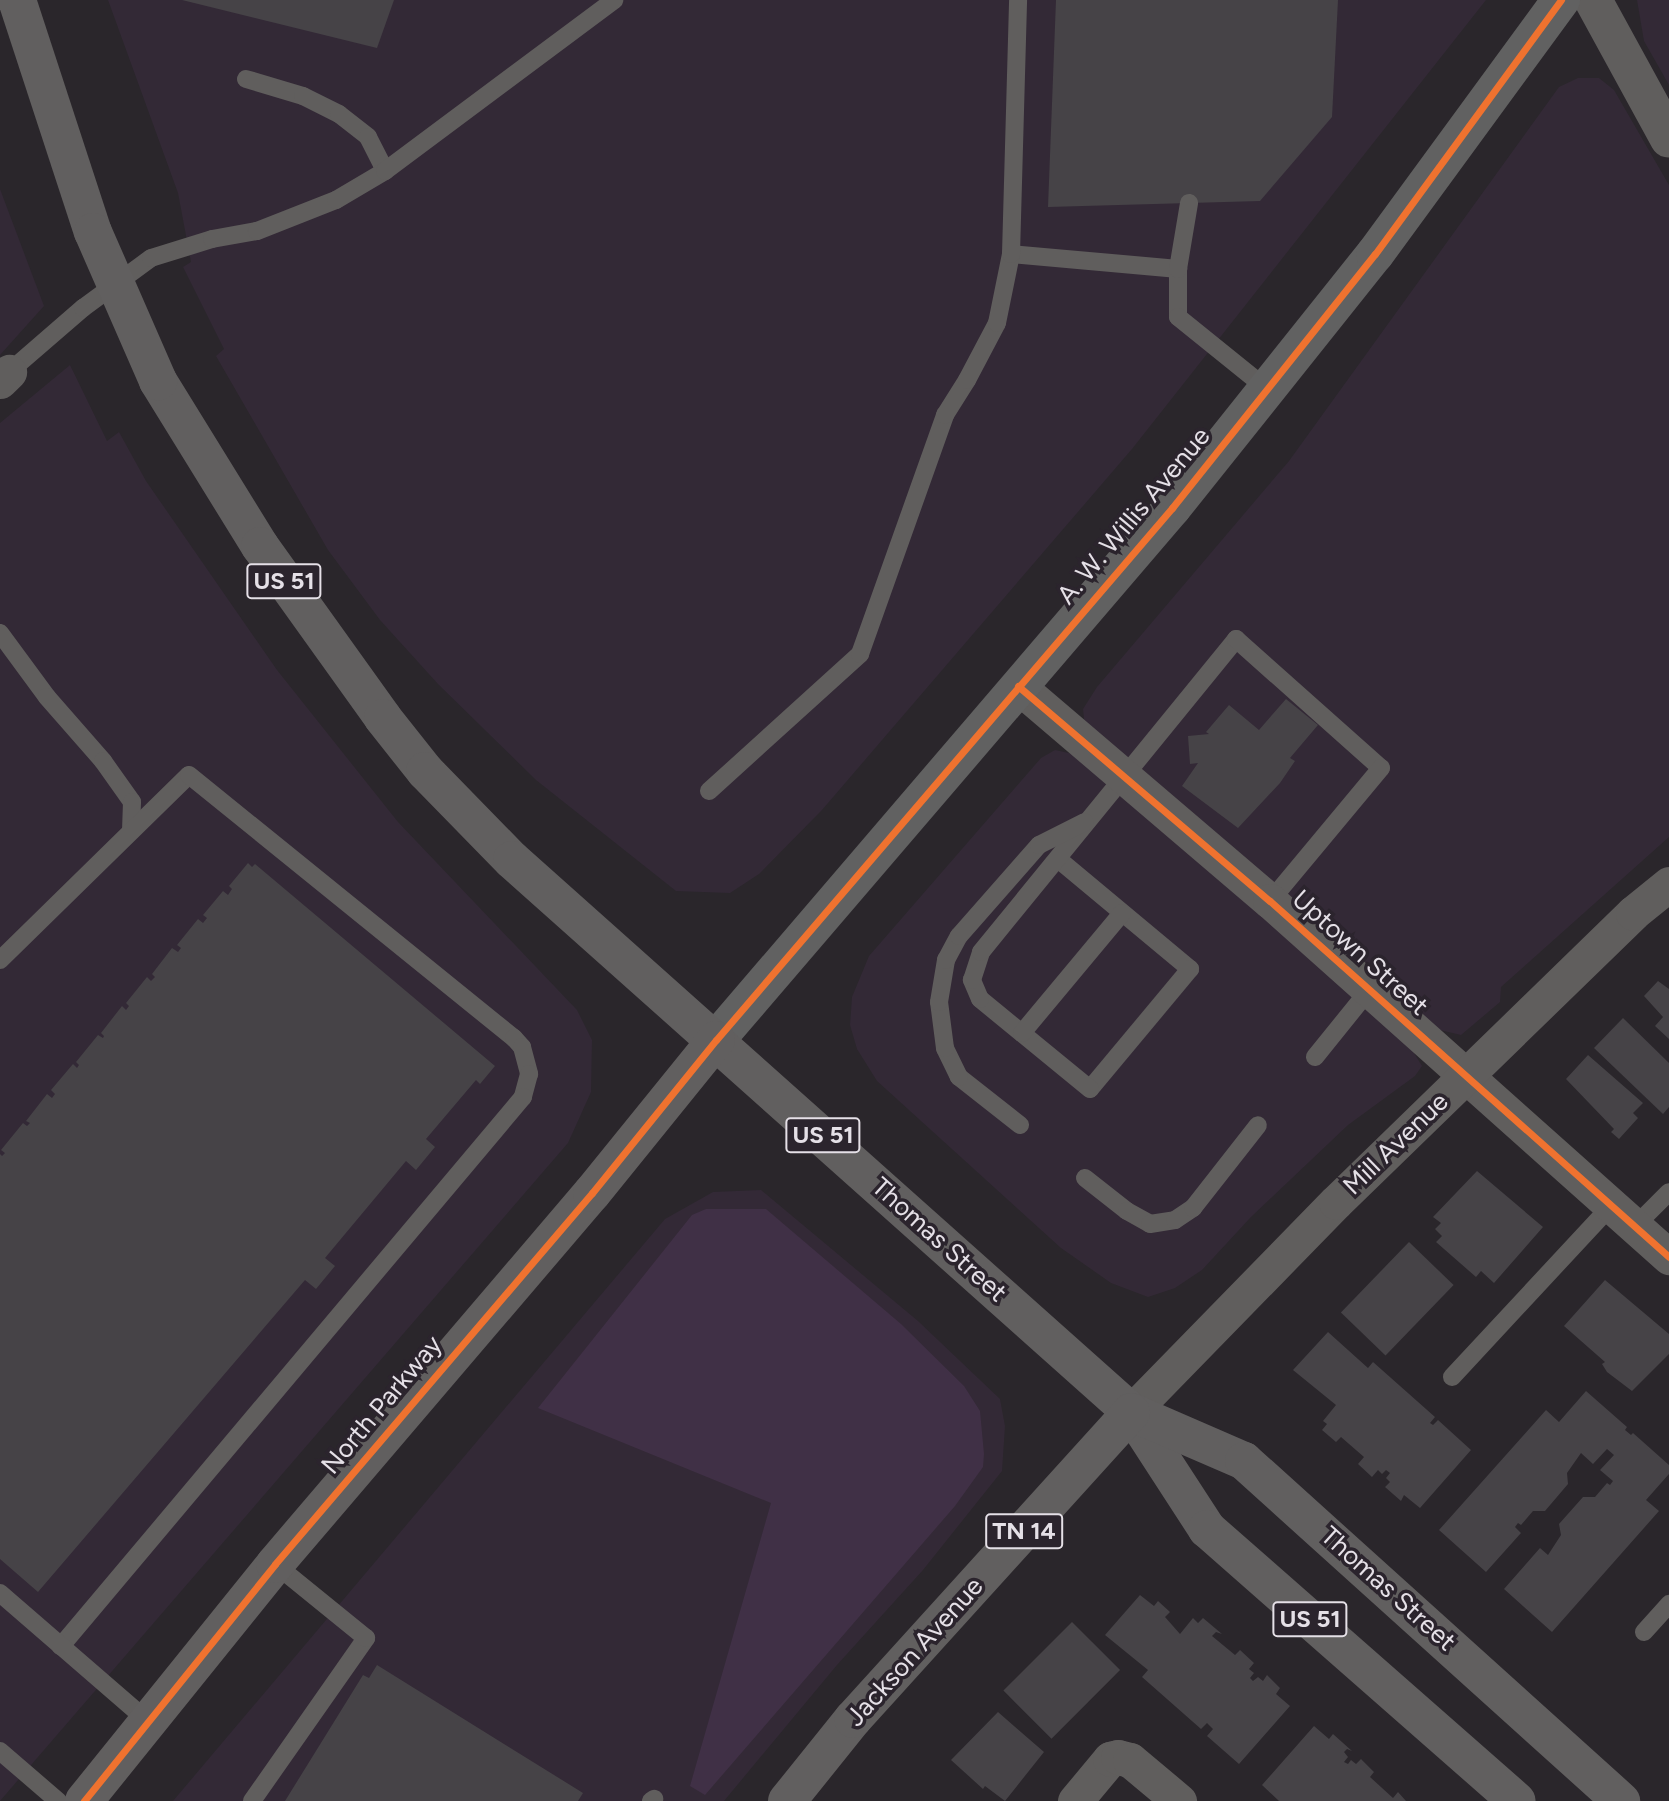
<!DOCTYPE html>
<html>
<head>
<meta charset="utf-8">
<style>
	body { margin:0 }
	#map { position:relative; width:1669px; height:1801px; overflow:hidden; background:#2a262b; font-family:Figtree,sans-serif }
	div>[style] { position:absolute }
	[style*='--x'] { left:calc(var(--x)*1px); top:calc(var(--y)*1px); width:calc(var(--w)*1px); rotate:calc(var(--a)*1deg) }
	.built>* { inset:0; background:#332936 }
	.green>* { inset:0; background:#403046 }
	.building>* { inset:0; background:#464347; transform-origin:0 0 }
	.service>* { height:18px; margin:-9px; padding:0 9px; transform-origin:9px; border-radius:9px; background:#605e5d }
	.minor>* { height:35px; margin:-17.5px; padding:0 17.5px; transform-origin:17.5px; border-radius:17.5px; background:#605e5d }
	.tertiary>* { height:38px; margin:-19px; padding:0 19px; transform-origin:19px; border-radius:19px; background:#605e5d }
	.secondary>* { height:38px; margin:-19px; padding:0 19px; transform-origin:19px; border-radius:19px; background:#616161 }
	.primary>* { height:38px; margin:-19px; padding:0 19px; transform-origin:19px; border-radius:19px; background:#615f5f }
	.primary-bridge>* { height:38px; margin:-19px; padding:0 19px; transform-origin:19px; border-radius:19px; background:#615f5f }
	.cycleway>* { height:7px; margin:-3.5px; padding:0 3.5px; transform-origin:3.5px; border-radius:3.5px; background:#ef722f }
	span { translate:-50% -50%; white-space:nowrap; text-align:center; line-height:1.15; -webkit-text-stroke:7px #2b242d; paint-order:stroke }
	.shield-label span { padding:2px 5px; background:#2b242d; border:2px solid; border-radius:5px; -webkit-text-stroke-width:0 }
	.shield-label { font-size:24px; color:#e5e0e7; font-weight:700 }
	.street-label { font-size:26px; color:#e5e0e7 }
</style>
</head>
<body>
<div id="map">
	<div class="built">
		<i style="clip-path:polygon(108px 0,1486px 0,1132px 449px,822px 810px,759px 874px,730px 893px,676px 891px,536px 780px,438px 684px,380px 620px,328px 550px,216px 356px,224px 349px,183px 267px,191px 262px,178px 193px)"></i>
		<i style="clip-path:polygon(1637px 0,1669px 0,1669px 85px,1644px 41px)"></i>
		<i style="clip-path:polygon(1578px 78px,1599px 78px,1614px 90px,1669px 185px,1669px 837px,1501px 987px,1500px 1002px,1461px 1035px,1440px 1030px,1085px 728px,1083px 709px,1097px 687px,1289px 461px,1559px 87px)"></i>
		<i style="clip-path:polygon(0 189px,44px 306px,0 355px)"></i>
		<i style="clip-path:polygon(70px 365px,107px 441px,119px 432px,146px 481px,277px 670px,398px 822px,577px 1010px,592px 1040px,591px 1092px,568px 1143px,0 1801px,0 423px)"></i>
		<i style="clip-path:polygon(1055px 750px,1073px 754px,1378px 1015px,1411px 1048px,1422px 1066px,1415px 1076px,1348px 1125px,1251px 1217px,1202px 1270px,1175px 1288px,1148px 1297px,1111px 1283px,1061px 1248px,877px 1081px,857px 1049px,850px 1025px,852px 997px,869px 956px,1041px 758px)"></i>
		<i style="clip-path:polygon(761px 1190px,918px 1321px,1000px 1399px,1005px 1426px,1002px 1471px,923px 1570px,837px 1665px,724px 1801px,173px 1801px,665px 1219px,713px 1192px)"></i>
	</div>
	<div class="green">
		<i style="clip-path:polygon(706px 1209px,766px 1209px,901px 1324px,964px 1386px,980px 1411px,984px 1454px,983px 1467px,955px 1506px,705px 1795px,690px 1786px,771px 1503px,538px 1408px,692px 1215px)"></i>
	</div>
	<div class="building">
		<i style="clip-path:polygon(182px 0,394px 0,377px 48px)"></i>
		<i style="clip-path:polygon(1056px 0,1338px 0,1332px 117px,1260px 201px,1048px 207px)"></i>
		<i style="clip-path:polygon(1286px 699px,1318px 725px,1290px 758px,1295px 761px,1280px 783px,1238px 828px,1182px 786px,1198px 763px,1190px 764px,1188px 736px,1209px 734px,1206px 732px,1229px 705px,1259px 730px)"></i>
		<i style="clip-path:polygon(248px 863px,252px 867px,255px 864px,495px 1066px,480px 1084px,476px 1080px,426px 1139px,435px 1147px,416px 1170px,406px 1161px,325px 1258px,335px 1266px,316px 1289px,305px 1280px,38px 1592px,0 1559px,0 1154px,2px 1156px,5px 1153px,1px 1150px,23px 1123px,27px 1126px,30px 1123px,26px 1121px,47px 1094px,52px 1098px,55px 1094px,51px 1090px,73px 1064px,77px 1068px,79px 1065px,76px 1062px,98px 1035px,103px 1038px,104px 1036px,101px 1033px,122px 1006px,126px 1010px,129px 1006px,126px 1003px,147px 977px,151px 981px,155px 977px,152px 974px,172px 948px,178px 952px,181px 948px,177px 945px,198px 919px,203px 923px,207px 918px,203px 915px,223px 891px,228px 895px,232px 889px,229px 886px)"></i>
		<i style="clip-path:polygon(1658px 981px,1669px 989px,1669px 1039px,1655px 1026px,1663px 1017px,1644px 996px)"></i>
		<i style="clip-path:polygon(1623px 1018px,1669px 1063px,1669px 1107px,1663px 1114px,1594px 1048px)"></i>
		<i style="clip-path:polygon(1588px 1055px,1643px 1103px,1633px 1113px,1638px 1118px,1619px 1139px,1611px 1132px,1614px 1129px,1566px 1079px)"></i>
		<i style="clip-path:polygon(1477px 1171px,1543px 1227px,1494px 1283px,1481px 1271px,1476px 1277px,1436px 1242px,1442px 1236px,1435px 1229px,1441px 1223px,1433px 1217px)"></i>
		<i style="left:1409px;top:1242px;width:62px;height:98px;rotate:44deg"></i>
		<i style="clip-path:polygon(1605px 1280px,1669px 1334px,1669px 1354px,1632px 1391px,1607px 1372px,1602px 1364px,1605px 1362px,1564px 1326px)"></i>
		<i style="clip-path:polygon(1328px 1332px,1368px 1368px,1373px 1362px,1435px 1417px,1430px 1423px,1433px 1425px,1438px 1420px,1471px 1450px,1420px 1508px,1404px 1495px,1401px 1501px,1385px 1487px,1390px 1482px,1386px 1478px,1390px 1473px,1386px 1470px,1382px 1474px,1378px 1470px,1372px 1477px,1358px 1464px,1364px 1457px,1341px 1437px,1336px 1442px,1322px 1430px,1327px 1424px,1323px 1421px,1336px 1405px,1293px 1370px)"></i>
		<i style="clip-path:polygon(1586px 1391px,1627px 1427px,1625px 1430px,1631px 1435px,1633px 1433px,1669px 1465px,1669px 1474px,1646px 1500px,1659px 1511px,1552px 1632px,1504px 1589px,1540px 1548px,1548px 1555px,1561px 1535px,1559px 1524px,1583px 1497px,1595px 1497px,1607px 1483px,1610px 1485px,1613px 1481px,1600px 1470px,1614px 1455px,1607px 1449px,1593px 1464px,1581px 1453px,1567px 1473px,1568px 1484px,1545px 1511px,1533px 1511px,1521px 1525px,1518px 1523px,1515px 1527px,1521px 1533px,1486px 1572px,1439px 1530px,1546px 1410px,1559px 1422px)"></i>
		<i style="clip-path:polygon(1140px 1595px,1154px 1606px,1158px 1601px,1170px 1612px,1165px 1617px,1180px 1634px,1193px 1618px,1198px 1623px,1203px 1618px,1222px 1634px,1216px 1632px,1212px 1636px,1235px 1655px,1240px 1650px,1254px 1663px,1249px 1669px,1254px 1673px,1250px 1678px,1253px 1681px,1258px 1677px,1263px 1681px,1267px 1675px,1280px 1688px,1276px 1694px,1290px 1706px,1239px 1764px,1207px 1736px,1213px 1729px,1207px 1723px,1201px 1729px,1142px 1677px,1148px 1670px,1105px 1635px)"></i>
		<i style="left:1072px;top:1622px;width:68px;height:97px;rotate:45deg"></i>
		<i style="clip-path:polygon(377px 1665px,583px 1793px,578px 1801px,285px 1801px,363px 1675px,369px 1678px)"></i>
		<i style="clip-path:polygon(998px 1712px,1044px 1752px,1005px 1801px,985px 1786px,983px 1789px,951px 1760px)"></i>
		<i style="clip-path:polygon(1314px 1726px,1329px 1739px,1333px 1734px,1352px 1751px,1347px 1749px,1344px 1752px,1348px 1757px,1344px 1762px,1348px 1764px,1351px 1760px,1356px 1764px,1361px 1759px,1374px 1772px,1370px 1777px,1393px 1798px,1398px 1792px,1406px 1801px,1279px 1801px,1262px 1785px)"></i>
	</div>
	<div class="service">
		<i style="--x:246;--y:79;--w:59;--a:16.6"></i>
		<i style="--x:303;--y:96;--w:40;--a:26.6"></i>
		<i style="--x:339;--y:114;--w:37;--a:38"></i>
		<i style="--x:368;--y:137;--w:38;--a:63"></i>
		<i style="--x:1011;--y:254;--w:168;--a:5.1"></i>
		<i style="--x:1178;--y:269;--w:48;--a:90"></i>
		<i style="--x:1178;--y:317;--w:113;--a:38.9"></i>
		<i style="--x:1178;--y:269;--w:67;--a:-80.5"></i>
		<i style="--x:5;--y:368;--w:6;--a:45"></i>
		<i style="--x:9;--y:372;--w:98;--a:-40.9"></i>
		<i style="--x:83;--y:308;--w:84;--a:-36.3"></i>
		<i style="--x:151;--y:258;--w:64;--a:-17.3"></i>
		<i style="--x:212;--y:239;--w:46;--a:-10.1"></i>
		<i style="--x:257;--y:231;--w:85;--a:-21.4"></i>
		<i style="--x:336;--y:200;--w:57;--a:-30.6"></i>
		<i style="--x:385;--y:171;--w:286;--a:-36.7"></i>
		<i style="--x:0;--y:633;--w:79;--a:53.7"></i>
		<i style="--x:47;--y:697;--w:85;--a:48.8"></i>
		<i style="--x:103;--y:761;--w:50;--a:54.7"></i>
		<i style="--x:132;--y:802;--w:29;--a:92"></i>
		<i style="--x:709;--y:791;--w:204;--a:-42.2"></i>
		<i style="--x:860;--y:654;--w:254;--a:-70.4"></i>
		<i style="--x:945;--y:415;--w:41;--a:-57.8"></i>
		<i style="--x:967;--y:380;--w:64;--a:-62.2"></i>
		<i style="--x:997;--y:323;--w:70;--a:-78.5"></i>
		<i style="--x:1011;--y:254;--w:254;--a:-88.4"></i>
		<i style="--x:1058;--y:859;--w:172;--a:39.8"></i>
		<i style="--x:1190;--y:969;--w:156;--a:129.8"></i>
		<i style="--x:1090;--y:1089;--w:142;--a:-140.7"></i>
		<i style="--x:980;--y:999;--w:21;--a:-113"></i>
		<i style="--x:972;--y:980;--w:29;--a:-72"></i>
		<i style="--x:981;--y:952;--w:404;--a:-50.8"></i>
		<i style="--x:1236;--y:639;--w:194;--a:41.7"></i>
		<i style="--x:1381;--y:768;--w:173;--a:129.8"></i>
		<i style="--x:0;--y:960;--w:264;--a:-44.4"></i>
		<i style="--x:189;--y:775;--w:418;--a:39"></i>
		<i style="--x:514;--y:1038;--w:12;--a:48"></i>
		<i style="--x:522;--y:1047;--w:28;--a:75"></i>
		<i style="--x:529;--y:1074;--w:24;--a:105"></i>
		<i style="--x:523;--y:1097;--w:718;--a:130.08"></i>
		<i style="--x:1022;--y:1033;--w:156;--a:-50.2"></i>
		<i style="--x:1315;--y:1057;--w:86;--a:-51.1"></i>
		<i style="--x:1020;--y:1125;--w:78;--a:-141.8"></i>
		<i style="--x:959;--y:1077;--w:32;--a:-116"></i>
		<i style="--x:945;--y:1048;--w:46;--a:-97.4"></i>
		<i style="--x:939;--y:1002;--w:43;--a:-80.5"></i>
		<i style="--x:946;--y:960;--w:27;--a:-62"></i>
		<i style="--x:959;--y:936;--w:121;--a:-48.7"></i>
		<i style="--x:1039;--y:845;--w:51;--a:-26.6"></i>
		<i style="--x:1085;--y:1178;--w:53;--a:38.2"></i>
		<i style="--x:1127;--y:1211;--w:26;--a:29"></i>
		<i style="--x:1150;--y:1224;--w:25;--a:-9"></i>
		<i style="--x:1175;--y:1220;--w:22;--a:-34"></i>
		<i style="--x:1193;--y:1208;--w:105;--a:-51.9"></i>
		<i style="--x:1634;--y:1227;--w:49;--a:-45"></i>
		<i style="--x:1452;--y:1377;--w:233;--a:-47.1"></i>
		<i style="--x:0;--y:1593;--w:196;--a:40.9"></i>
		<i style="--x:1644;--y:1632;--w:38;--a:-48"></i>
		<i style="--x:0;--y:1751;--w:77;--a:40.8"></i>
		<i style="--x:252;--y:1801;--w:199;--a:-55"></i>
		<i style="--x:366;--y:1638;--w:117;--a:-140.9"></i>
		<i style="--x:651;--y:1801;--w:4;--a:-34"></i>
	</div>
	<div class="minor">
		<i style="--x:0;--y:381;--w:13;--a:-45"></i>
		<i style="--x:1018;--y:686;--w:331;--a:40.5"></i>
		<i style="--x:1270;--y:901;--w:535;--a:41.74"></i>
		<i style="--x:1131;--y:1412;--w:293;--a:-45.7"></i>
		<i style="--x:1336;--y:1202;--w:414;--a:-44.2"></i>
		<i style="--x:1633;--y:913;--w:46;--a:-38.9"></i>
		<i style="--x:1075;--y:1801;--w:55;--a:-50.2"></i>
		<i style="--x:1110;--y:1759;--w:8;--a:-14"></i>
		<i style="--x:1118;--y:1757;--w:12;--a:14"></i>
		<i style="--x:1130;--y:1760;--w:64;--a:39.9"></i>
	</div>
	<div class="tertiary">
		<i style="--x:1593;--y:0;--w:158;--a:61.3"></i>
	</div>
	<div class="secondary">
		<i style="--x:716;--y:1040;--w:701;--a:-49.4"></i>
		<i style="--x:1172;--y:508;--w:325;--a:-51.4"></i>
		<i style="--x:1375;--y:254;--w:315;--a:-53.8"></i>
	</div>
	<div class="primary">
		<i style="--x:158;--y:381;--w:194;--a:58.3"></i>
		<i style="--x:260;--y:546;--w:211;--a:54.4"></i>
		<i style="--x:383;--y:718;--w:68;--a:51.6"></i>
		<i style="--x:425;--y:771;--w:124;--a:45.7"></i>
		<i style="--x:512;--y:860;--w:829;--a:41.73"></i>
		<i style="--x:1131;--y:1412;--w:140;--a:57"></i>
		<i style="--x:1207;--y:1529;--w:412;--a:41.3"></i>
		<i style="--x:1131;--y:1412;--w:123;--a:23.4"></i>
		<i style="--x:1244;--y:1461;--w:508;--a:42.05"></i>
		<i style="--x:84;--y:1801;--w:304;--a:-51.1"></i>
		<i style="--x:275;--y:1564;--w:488;--a:-49.5"></i>
		<i style="--x:592;--y:1193;--w:197;--a:-51"></i>
		<i style="--x:787;--y:1801;--w:105;--a:-51.2"></i>
		<i style="--x:853;--y:1719;--w:414;--a:-47.8"></i>
	</div>
	<div class="primary-bridge">
		<i style="--x:17;--y:0;--w:244;--a:71.9"></i>
		<i style="--x:93;--y:232;--w:163;--a:66.4"></i>
	</div>
	<div class="cycleway">
		<i style="--x:1018;--y:686;--w:331;--a:40.5"></i>
		<i style="--x:1270;--y:901;--w:535;--a:41.74"></i>
		<i style="--x:84;--y:1801;--w:304;--a:-51.1"></i>
		<i style="--x:275;--y:1564;--w:488;--a:-49.5"></i>
		<i style="--x:592;--y:1193;--w:197;--a:-51"></i>
		<i style="--x:716;--y:1040;--w:701;--a:-49.4"></i>
		<i style="--x:1172;--y:508;--w:325;--a:-51.4"></i>
		<i style="--x:1375;--y:254;--w:315;--a:-53.8"></i>
	</div>
	<div class="shield-label">
		<span style="left:284px;top:581px">US 51</span>
		<span style="left:823px;top:1135px">US 51</span>
		<span style="left:1024px;top:1531px">TN 14</span>
		<span style="left:1310px;top:1619px">US 51</span>
	</div>
	<div class="street-label">
		<span style="left:1134px;top:516px;rotate:-50deg">A. W. Willis Avenue</span>
		<span style="left:1360px;top:953px;rotate:42deg">Uptown Street</span>
		<span style="left:1396px;top:1144px;rotate:-44deg">Mill Avenue</span>
		<span style="left:939px;top:1240px;rotate:42deg">Thomas Street</span>
		<span style="left:382px;top:1405px;rotate:-50deg">North Parkway</span>
		<span style="left:1388px;top:1589px;rotate:42deg">Thomas Street</span>
		<span style="left:915px;top:1652px;rotate:-48deg">Jackson Avenue</span>
	</div>
</div>
</body>
</html>
